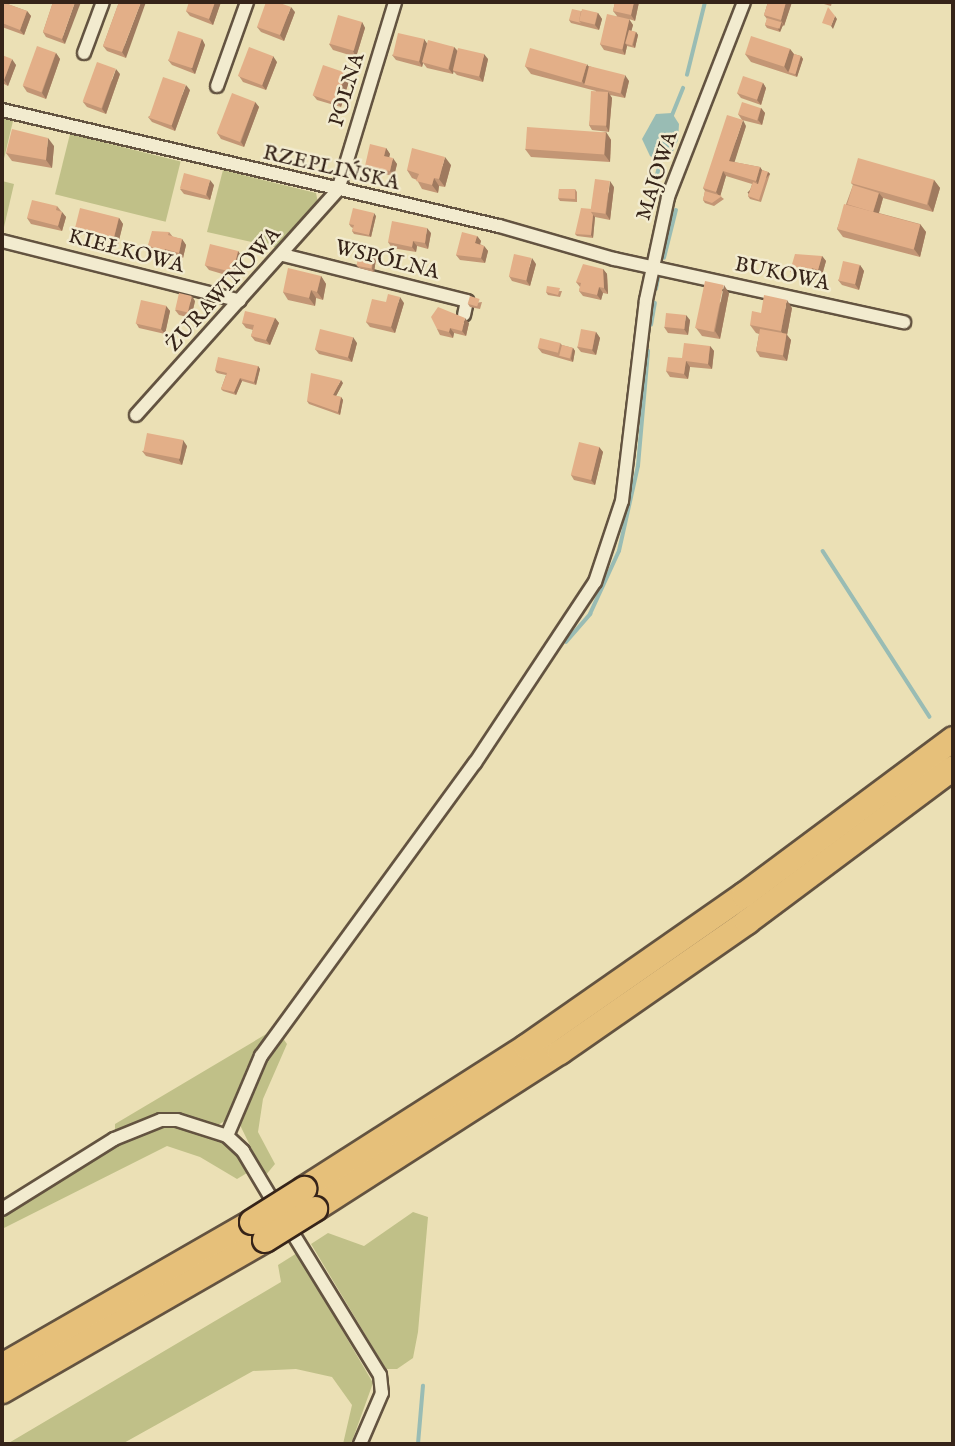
<!DOCTYPE html>
<html>
<head>
<meta charset="utf-8">
<style>
	body { margin:0 }
	#map { position:relative; width:955px; height:1446px; overflow:hidden; background:#ebe0b5; font-family:"IM FELL English",serif }
	div>[style] { position:absolute }
	[style*='--x'] { left:calc(var(--x)*1px); top:calc(var(--y)*1px); width:calc(var(--w)*1px); rotate:calc(var(--a)*1deg) }
	.green>* { inset:0; background:#c0c088; transform-origin:0 0 }
	.water>* { inset:0; background:#99bcb4 }
	.stream>* { height:3.5px; margin:-1.75px; padding:0 1.75px; transform-origin:1.75px; border-radius:1.75px; background:#99bcb4 }
	.roads { filter:drop-shadow(2px 0 #635340) drop-shadow(-2px 0 #635340) drop-shadow(0 2px #635340) drop-shadow(0 -2px #635340) }
	.street>* { height:12px; margin:-6px; padding:0 6px; transform-origin:6px; border-radius:6px; background:#f2ebcf }
	.highway>* { height:24px; margin:-12px; padding:0 12px; transform-origin:12px; border-radius:12px; background:#e6c07a }
	.bridges { filter:drop-shadow(2px 0 #362419) drop-shadow(-2px 0 #362419) drop-shadow(0 2px #362419) drop-shadow(0 -2px #362419) }
	.highway-bridge>* { height:24px; margin:-12px; padding:0 12px; transform-origin:12px; border-radius:12px; background:#e6c07a }
	.wall>* { inset:0; background:#c39675 }
	.shaded-wall>* { inset:0; background:#9f7a5f; transform-origin:0 0 }
	.building>* { inset:0; background:#e3af88; transform-origin:0 0 }
	span { translate:-50% -50%; white-space:nowrap; text-align:center; line-height:1.15; -webkit-text-stroke:5px #f2ebcf; paint-order:stroke }
	.street-label { font-size:21px; color:#362419 }
	.frame { position:absolute; inset:0; border:4px solid #362419; pointer-events:none }
</style>
</head>
<body>
<div id="map">
	<div class="green">
		<i style="clip-path:polygon(2px 118px,13px 121px,2px 167px)"></i>
		<i style="left:70px;top:134px;width:114px;height:62px;rotate:14deg"></i>
		<i style="clip-path:polygon(223px 170px,316px 193px,318px 203px,278px 248px,207px 232px)"></i>
		<i style="clip-path:polygon(2px 181px,14px 184px,4px 227px,2px 226px)"></i>
		<i style="clip-path:polygon(268px 1033px,247px 1067px,226px 1120px,215px 1127px,176px 1112px,115px 1133px,115px 1124px)"></i>
		<i style="clip-path:polygon(282px 1037px,287px 1044px,263px 1099px,258px 1132px,275px 1164px,265px 1176px,239px 1123px,254px 1083px)"></i>
		<i style="clip-path:polygon(165px 1127px,186px 1128px,222px 1140px,236px 1152px,247px 1173px,237px 1179px,200px 1157px,167px 1146px,2px 1229px,2px 1209px,115px 1147px)"></i>
		<i style="clip-path:polygon(413px 1212px,428px 1217px,418px 1332px,413px 1358px,397px 1369px,386px 1369px,311px 1244px,328px 1233px,364px 1246px)"></i>
		<i style="clip-path:polygon(297px 1253px,373px 1383px,351px 1444px,343px 1444px,352px 1405px,332px 1377px,296px 1369px,253px 1371px,122px 1444px,7px 1444px,281px 1282px,278px 1265px)"></i>
	</div>
	<div class="water">
		<i style="clip-path:polygon(672px 113px,679px 124px,678px 140px,671px 156px,660px 163px,650px 156px,642px 139px,656px 114px)"></i>
	</div>
	<div class="stream">
		<i style="--x:687;--y:75;--w:75;--a:-76.1"></i>
		<i style="--x:671;--y:118;--w:32;--a:-68"></i>
		<i style="--x:655;--y:183;--w:25;--a:-76"></i>
		<i style="--x:664;--y:258;--w:49;--a:-76"></i>
		<i style="--x:656;--y:289;--w:16;--a:-79"></i>
		<i style="--x:651;--y:325;--w:22;--a:-80"></i>
		<i style="--x:823;--y:551;--w:197;--a:57.2"></i>
		<i style="--x:566;--y:642;--w:37;--a:-49"></i>
		<i style="--x:590;--y:614;--w:69;--a:-65.3"></i>
		<i style="--x:619;--y:551;--w:87;--a:-77.4"></i>
		<i style="--x:638;--y:466;--w:115;--a:-85"></i>
		<i style="--x:418;--y:1444;--w:58;--a:-85.1"></i>
	</div>
	<div class="roads">
		<div class="street">
			<i style="--x:84;--y:53;--w:54;--a:-69.6"></i>
			<i style="--x:217;--y:86;--w:89;--a:-70.3"></i>
			<i style="--x:2;--y:110;--w:510;--a:13.14"></i>
			<i style="--x:499;--y:226;--w:120;--a:16"></i>
			<i style="--x:614;--y:259;--w:297;--a:12.3"></i>
			<i style="--x:2;--y:241;--w:245;--a:14.1"></i>
			<i style="--x:283;--y:255;--w:190;--a:14"></i>
			<i style="--x:467;--y:301;--w:14;--a:102"></i>
			<i style="--x:136;--y:415;--w:302;--a:-48.1"></i>
			<i style="--x:338;--y:190;--w:196;--a:-73.1"></i>
			<i style="--x:227;--y:1136;--w:87;--a:-67"></i>
			<i style="--x:261;--y:1056;--w:363;--a:-53.9"></i>
			<i style="--x:475;--y:763;--w:217;--a:-56.5"></i>
			<i style="--x:595;--y:582;--w:85;--a:-71.6"></i>
			<i style="--x:622;--y:501;--w:202;--a:-83.2"></i>
			<i style="--x:646;--y:300;--w:105;--a:-77.9"></i>
			<i style="--x:668;--y:197;--w:209;--a:-68.7"></i>
			<i style="--x:2;--y:1209;--w:132;--a:-32"></i>
			<i style="--x:114;--y:1139;--w:51;--a:-22"></i>
			<i style="--x:161;--y:1120;--w:16;--a:0"></i>
			<i style="--x:177;--y:1120;--w:52;--a:17.7"></i>
			<i style="--x:227;--y:1136;--w:22;--a:43"></i>
			<i style="--x:243;--y:1151;--w:66;--a:59.2"></i>
			<i style="--x:287;--y:1224;--w:177;--a:58.4"></i>
			<i style="--x:380;--y:1375;--w:18;--a:84"></i>
			<i style="--x:382;--y:1393;--w:56;--a:113.3"></i>
		</div>
		<div class="highway">
			<i style="--x:304;--y:1189;--w:264;--a:-32.6"></i>
			<i style="--x:526;--y:1047;--w:266;--a:-34.9"></i>
			<i style="--x:744;--y:895;--w:261;--a:-36.7"></i>
			<i style="--x:315;--y:1209;--w:291;--a:-32.7"></i>
			<i style="--x:560;--y:1052;--w:228;--a:-34.8"></i>
			<i style="--x:747;--y:922;--w:257;--a:-36.8"></i>
			<i style="--x:2;--y:1366;--w:289;--a:-29.9"></i>
			<i style="--x:2;--y:1391;--w:303;--a:-29.9"></i>
		</div>
	</div>
	<div class="bridges">
		<div class="highway-bridge">
			<i style="--x:252;--y:1222;--w:62;--a:-32.4"></i>
			<i style="--x:265;--y:1240;--w:59;--a:-31.8"></i>
		</div>
	</div>
	<div class="wall">
		<i style="clip-path:polygon(2px 2px,27px 11px,31px 16px,24px 35px,2px 27px)"></i>
		<i style="clip-path:polygon(53px 2px,65px 44px,46px 37px,43px 32px)"></i>
		<i style="clip-path:polygon(119px 2px,126px 58px,107px 51px,103px 46px)"></i>
		<i style="clip-path:polygon(221px 2px,213px 25px,190px 16px,186px 11px)"></i>
		<i style="clip-path:polygon(615px 2px,639px 2px,635px 21px,629px 19px,633px 25px,631px 31px,636px 32px,638px 35px,635px 48px,627px 46px,625px 55px,604px 50px,600px 44px,617px 16px,613px 11px)"></i>
		<i style="clip-path:polygon(768px 2px,792px 2px,784px 26px,783px 25px,780px 32px,767px 28px,765px 25px,767px 19px,764px 15px)"></i>
		<i style="clip-path:polygon(817px 2px,832px 2px,831px 6px)"></i>
		<i style="clip-path:polygon(581px 11px,598px 13px,602px 19px,599px 30px,571px 23px,569px 20px)"></i>
		<i style="clip-path:polygon(295px 12px,284px 41px,261px 32px,257px 27px)"></i>
		<i style="clip-path:polygon(362px 22px,365px 28px,356px 57px,333px 50px,329px 44px)"></i>
		<i style="clip-path:polygon(202px 39px,205px 45px,195px 74px,172px 65px,168px 60px)"></i>
		<i style="clip-path:polygon(424px 39px,427px 44px,454px 47px,458px 51px,488px 59px,483px 82px,457px 75px,453px 71px,453px 74px,427px 68px,423px 63px,422px 67px,396px 60px,392px 55px)"></i>
		<i style="clip-path:polygon(790px 49px,794px 54px,801px 56px,803px 59px,797px 77px,751px 62px,745px 54px)"></i>
		<i style="clip-path:polygon(56px 53px,60px 59px,46px 99px,27px 92px,23px 86px)"></i>
		<i style="clip-path:polygon(2px 57px,16px 65px,8px 86px,2px 83px)"></i>
		<i style="clip-path:polygon(277px 62px,266px 90px,243px 82px,239px 76px)"></i>
		<i style="clip-path:polygon(525px 66px,589px 66px,629px 81px,625px 98px,610px 95px,612px 98px,609px 132px,592px 130px,589px 125px,596px 91px,531px 74px)"></i>
		<i style="clip-path:polygon(120px 74px,106px 114px,87px 107px,83px 102px)"></i>
		<i style="clip-path:polygon(350px 78px,341px 107px,317px 100px,313px 95px)"></i>
		<i style="clip-path:polygon(763px 83px,766px 88px,761px 105px,741px 98px,737px 93px)"></i>
		<i style="clip-path:polygon(190px 90px,175px 131px,152px 122px,148px 117px)"></i>
		<i style="clip-path:polygon(255px 102px,259px 107px,244px 147px,221px 139px,217px 133px)"></i>
		<i style="clip-path:polygon(761px 108px,765px 113px,762px 125px,742px 120px,738px 114px)"></i>
		<i style="clip-path:polygon(746px 126px,734px 162px,760px 167px,762px 170px,768px 172px,770px 174px,761px 202px,750px 199px,748px 196px,752px 184px,726px 176px,720px 196px,724px 199px,714px 206px,705px 203px,703px 200px,705px 191px,703px 188px)"></i>
		<i style="clip-path:polygon(606px 132px,611px 140px,610px 162px,531px 157px,525px 149px)"></i>
		<i style="clip-path:polygon(54px 146px,52px 168px,12px 161px,6px 153px)"></i>
		<i style="clip-path:polygon(386px 148px,390px 154px,389px 157px,397px 164px,394px 176px,369px 171px,365px 166px)"></i>
		<i style="clip-path:polygon(451px 165px,445px 187px,439px 186px,438px 193px,422px 189px,417px 180px,412px 178px,407px 170px)"></i>
		<i style="clip-path:polygon(934px 180px,940px 188px,933px 212px,883px 198px,879px 213px,920px 224px,926px 232px,920px 257px,843px 237px,837px 229px,853px 185px,851px 183px)"></i>
		<i style="clip-path:polygon(214px 185px,210px 200px,184px 194px,180px 189px)"></i>
		<i style="clip-path:polygon(614px 187px,610px 220px,595px 217px,593px 238px,577px 236px,575px 234px,592px 209px)"></i>
		<i style="clip-path:polygon(575px 189px,577px 192px,577px 202px,560px 201px,558px 198px)"></i>
		<i style="clip-path:polygon(57px 206px,66px 217px,62px 231px,31px 224px,27px 218px)"></i>
		<i style="clip-path:polygon(376px 216px,371px 237px,354px 234px,352px 231px,353px 228px,351px 227px,349px 224px)"></i>
		<i style="clip-path:polygon(119px 218px,123px 224px,118px 244px,79px 233px,75px 228px)"></i>
		<i style="clip-path:polygon(169px 232px,173px 237px,182px 239px,186px 245px,183px 258px,168px 254px,168px 258px,152px 251px,148px 245px)"></i>
		<i style="clip-path:polygon(431px 233px,428px 249px,417px 246px,416px 252px,392px 248px,388px 242px)"></i>
		<i style="clip-path:polygon(477px 236px,481px 241px,480px 244px,484px 246px,488px 251px,485px 263px,460px 260px,456px 255px)"></i>
		<i style="clip-path:polygon(238px 251px,242px 257px,236px 278px,209px 270px,205px 265px)"></i>
		<i style="clip-path:polygon(374px 256px,376px 259px,374px 272px,359px 268px,357px 266px)"></i>
		<i style="clip-path:polygon(822px 256px,826px 261px,822px 275px,815px 273px,813px 282px,794px 276px,790px 271px)"></i>
		<i style="clip-path:polygon(536px 264px,530px 286px,512px 281px,509px 276px)"></i>
		<i style="clip-path:polygon(860px 265px,864px 271px,859px 290px,842px 285px,838px 280px)"></i>
		<i style="clip-path:polygon(603px 269px,607px 274px,608px 294px,603px 293px,601px 300px,583px 296px,579px 291px,580px 287px,576px 282px)"></i>
		<i style="clip-path:polygon(321px 276px,326px 284px,323px 300px,316px 298px,315px 306px,288px 300px,283px 292px)"></i>
		<i style="clip-path:polygon(562px 291px,560px 297px,548px 295px,546px 292px)"></i>
		<i style="clip-path:polygon(729px 293px,720px 339px,702px 336px,696px 328px)"></i>
		<i style="clip-path:polygon(195px 301px,191px 318px,179px 315px,175px 310px)"></i>
		<i style="clip-path:polygon(386px 302px,404px 303px,395px 333px,370px 327px,366px 322px)"></i>
		<i style="clip-path:polygon(482px 302px,480px 309px,470px 307px,468px 304px)"></i>
		<i style="clip-path:polygon(166px 306px,170px 311px,165px 334px,139px 328px,136px 323px)"></i>
		<i style="clip-path:polygon(792px 308px,787px 335px,791px 340px,787px 361px,760px 357px,756px 351px,759px 334px,756px 333px,750px 325px,761px 313px)"></i>
		<i style="clip-path:polygon(275px 318px,279px 323px,270px 345px,255px 341px,251px 336px,253px 330px,246px 328px,242px 323px)"></i>
		<i style="clip-path:polygon(690px 320px,688px 335px,668px 333px,664px 327px)"></i>
		<i style="clip-path:polygon(469px 323px,466px 336px,454px 333px,453px 338px,440px 335px,437px 329px)"></i>
		<i style="clip-path:polygon(596px 332px,600px 338px,596px 355px,581px 352px,577px 347px)"></i>
		<i style="clip-path:polygon(357px 343px,352px 362px,319px 354px,315px 349px)"></i>
		<i style="clip-path:polygon(560px 343px,562px 345px,573px 348px,575px 351px,573px 362px,542px 353px,538px 348px)"></i>
		<i style="clip-path:polygon(710px 346px,714px 351px,712px 369px,690px 367px,688px 379px,670px 377px,666px 371px,682px 358px)"></i>
		<i style="clip-path:polygon(258px 366px,260px 369px,256px 385px,242px 381px,236px 395px,223px 391px,221px 389px,226px 375px,217px 373px,215px 370px)"></i>
		<i style="clip-path:polygon(343px 383px,336px 396px,341px 397px,343px 400px,340px 415px,309px 404px,307px 401px)"></i>
		<i style="clip-path:polygon(187px 446px,182px 465px,146px 456px,142px 451px)"></i>
		<i style="clip-path:polygon(599px 447px,603px 452px,595px 485px,574px 480px,571px 475px)"></i>
	</div>
	<div class="shaded-wall">
		<i style="clip-path:polygon(75px 2px,81px 2px,65px 44px,62px 39px)"></i>
		<i style="clip-path:polygon(141px 2px,146px 2px,126px 58px,122px 52px)"></i>
		<i style="clip-path:polygon(215px 2px,221px 2px,213px 25px,209px 19px)"></i>
		<i style="clip-path:polygon(634px 2px,639px 2px,635px 21px,631px 15px)"></i>
		<i style="clip-path:polygon(786px 2px,792px 2px,784px 26px,781px 20px)"></i>
		<i style="clip-path:polygon(291px 7px,295px 12px,284px 41px,280px 35px)"></i>
		<i style="clip-path:polygon(27px 11px,31px 16px,24px 35px,20px 30px)"></i>
		<i style="clip-path:polygon(598px 13px,602px 19px,599px 30px,595px 25px)"></i>
		<i style="clip-path:polygon(835px 16px,837px 19px,833px 29px,831px 26px)"></i>
		<i style="clip-path:polygon(629px 19px,633px 25px,628px 44px,626px 44px,627px 46px,625px 55px,622px 49px)"></i>
		<i style="clip-path:polygon(362px 22px,365px 28px,356px 57px,353px 51px)"></i>
		<i style="clip-path:polygon(781px 22px,783px 25px,780px 32px,778px 29px)"></i>
		<i style="clip-path:polygon(636px 32px,638px 35px,635px 48px,633px 45px)"></i>
		<i style="clip-path:polygon(202px 39px,205px 45px,195px 74px,191px 68px)"></i>
		<i style="clip-path:polygon(424px 39px,428px 45px,422px 67px,419px 61px)"></i>
		<i style="clip-path:polygon(454px 47px,458px 52px,453px 74px,449px 69px)"></i>
		<i style="clip-path:polygon(790px 49px,796px 57px,788px 72px,784px 66px)"></i>
		<i style="clip-path:polygon(56px 53px,60px 59px,46px 99px,42px 93px)"></i>
		<i style="clip-path:polygon(484px 54px,488px 59px,483px 82px,479px 76px)"></i>
		<i style="clip-path:polygon(273px 56px,277px 62px,266px 90px,262px 85px)"></i>
		<i style="clip-path:polygon(801px 56px,803px 59px,797px 77px,795px 74px)"></i>
		<i style="clip-path:polygon(12px 59px,16px 65px,8px 86px,4px 80px)"></i>
		<i style="clip-path:polygon(587px 64px,592px 72px,584px 84px,582px 81px)"></i>
		<i style="clip-path:polygon(116px 69px,120px 74px,106px 114px,102px 109px)"></i>
		<i style="clip-path:polygon(346px 73px,350px 78px,341px 107px,337px 102px)"></i>
		<i style="clip-path:polygon(625px 75px,629px 81px,625px 98px,621px 93px)"></i>
		<i style="clip-path:polygon(763px 83px,766px 88px,761px 105px,757px 100px)"></i>
		<i style="clip-path:polygon(186px 85px,190px 90px,175px 131px,171px 125px)"></i>
		<i style="clip-path:polygon(608px 92px,612px 98px,609px 132px,606px 126px)"></i>
		<i style="clip-path:polygon(255px 102px,259px 107px,244px 147px,241px 142px)"></i>
		<i style="clip-path:polygon(761px 108px,765px 113px,762px 125px,758px 120px)"></i>
		<i style="clip-path:polygon(743px 120px,746px 126px,733px 167px,729px 161px)"></i>
		<i style="clip-path:polygon(606px 132px,611px 140px,610px 162px,604px 154px)"></i>
		<i style="clip-path:polygon(48px 138px,54px 146px,52px 168px,46px 160px)"></i>
		<i style="clip-path:polygon(386px 148px,390px 154px,388px 162px,384px 156px)"></i>
		<i style="clip-path:polygon(445px 157px,451px 165px,445px 187px,439px 179px)"></i>
		<i style="clip-path:polygon(393px 158px,397px 164px,394px 176px,390px 171px)"></i>
		<i style="clip-path:polygon(760px 167px,764px 173px,760px 187px,756px 181px)"></i>
		<i style="clip-path:polygon(723px 171px,726px 176px,720px 197px,716px 192px)"></i>
		<i style="left:768px;top:172px;width:3px;height:29px;rotate:45deg"></i>
		<i style="clip-path:polygon(434px 178px,439px 186px,438px 193px,432px 185px)"></i>
		<i style="clip-path:polygon(210px 180px,214px 185px,210px 200px,206px 194px)"></i>
		<i style="clip-path:polygon(934px 180px,940px 188px,933px 212px,928px 204px)"></i>
		<i style="clip-path:polygon(610px 181px,614px 187px,610px 220px,606px 214px)"></i>
		<i style="clip-path:polygon(879px 193px,883px 198px,877px 219px,873px 213px)"></i>
		<i style="clip-path:polygon(62px 212px,66px 217px,62px 231px,58px 226px)"></i>
		<i style="clip-path:polygon(374px 213px,376px 216px,371px 237px,369px 235px)"></i>
		<i style="clip-path:polygon(593px 215px,595px 217px,593px 238px,591px 235px)"></i>
		<i style="clip-path:polygon(119px 218px,123px 224px,118px 244px,114px 238px)"></i>
		<i style="clip-path:polygon(920px 224px,926px 232px,920px 257px,914px 249px)"></i>
		<i style="clip-path:polygon(427px 228px,431px 233px,428px 249px,425px 243px)"></i>
		<i style="clip-path:polygon(477px 236px,481px 241px,479px 248px,475px 243px)"></i>
		<i style="clip-path:polygon(182px 239px,186px 245px,183px 258px,179px 253px)"></i>
		<i style="clip-path:polygon(413px 241px,417px 246px,416px 252px,412px 247px)"></i>
		<i style="clip-path:polygon(484px 246px,488px 251px,485px 263px,481px 258px)"></i>
		<i style="clip-path:polygon(165px 249px,168px 254px,168px 258px,164px 253px)"></i>
		<i style="clip-path:polygon(238px 251px,242px 257px,236px 278px,232px 272px)"></i>
		<i style="clip-path:polygon(374px 256px,376px 259px,374px 272px,372px 269px)"></i>
		<i style="clip-path:polygon(822px 256px,826px 261px,822px 275px,818px 270px)"></i>
		<i style="clip-path:polygon(532px 258px,536px 264px,530px 286px,526px 280px)"></i>
		<i style="clip-path:polygon(860px 265px,864px 271px,859px 290px,855px 284px)"></i>
		<i style="clip-path:polygon(812px 268px,815px 273px,813px 282px,809px 276px)"></i>
		<i style="clip-path:polygon(603px 269px,607px 274px,608px 294px,604px 288px)"></i>
		<i style="clip-path:polygon(321px 276px,326px 284px,323px 300px,317px 292px)"></i>
		<i style="clip-path:polygon(724px 285px,729px 293px,720px 339px,715px 331px)"></i>
		<i style="clip-path:polygon(599px 287px,603px 293px,601px 300px,597px 295px)"></i>
		<i style="clip-path:polygon(311px 290px,316px 298px,315px 306px,309px 298px)"></i>
		<i style="clip-path:polygon(192px 296px,195px 301px,191px 318px,187px 313px)"></i>
		<i style="clip-path:polygon(400px 297px,404px 303px,395px 333px,391px 327px)"></i>
		<i style="clip-path:polygon(787px 300px,792px 308px,787px 335px,791px 340px,787px 361px,783px 356px,786px 338px,781px 331px)"></i>
		<i style="clip-path:polygon(166px 306px,170px 311px,165px 334px,161px 329px)"></i>
		<i style="clip-path:polygon(686px 315px,690px 320px,688px 335px,684px 329px)"></i>
		<i style="clip-path:polygon(275px 318px,279px 323px,270px 345px,266px 340px)"></i>
		<i style="clip-path:polygon(465px 318px,469px 323px,466px 336px,462px 331px)"></i>
		<i style="clip-path:polygon(450px 328px,454px 333px,453px 338px,449px 332px)"></i>
		<i style="clip-path:polygon(596px 332px,600px 338px,596px 355px,592px 350px)"></i>
		<i style="clip-path:polygon(353px 337px,357px 343px,352px 362px,348px 357px)"></i>
		<i style="clip-path:polygon(710px 346px,714px 351px,712px 369px,708px 364px)"></i>
		<i style="clip-path:polygon(573px 348px,575px 351px,573px 362px,571px 359px)"></i>
		<i style="clip-path:polygon(686px 361px,690px 367px,688px 379px,684px 374px)"></i>
		<i style="clip-path:polygon(258px 366px,260px 369px,256px 385px,254px 382px)"></i>
		<i style="clip-path:polygon(240px 378px,242px 381px,236px 395px,234px 392px)"></i>
		<i style="clip-path:polygon(341px 380px,343px 383px,335px 398px,333px 395px)"></i>
		<i style="clip-path:polygon(341px 397px,343px 400px,340px 415px,338px 412px)"></i>
		<i style="clip-path:polygon(183px 440px,187px 446px,182px 465px,179px 460px)"></i>
		<i style="clip-path:polygon(599px 447px,603px 452px,595px 485px,591px 480px)"></i>
	</div>
	<div class="building">
		<i style="clip-path:polygon(2px 2px,27px 11px,20px 30px,2px 23px)"></i>
		<i style="clip-path:polygon(53px 2px,75px 2px,62px 39px,43px 32px)"></i>
		<i style="clip-path:polygon(119px 2px,141px 2px,122px 52px,103px 46px)"></i>
		<i style="clip-path:polygon(189px 2px,215px 2px,209px 19px,186px 11px)"></i>
		<i style="clip-path:polygon(266px 2px,277px 2px,291px 7px,280px 35px,257px 27px)"></i>
		<i style="clip-path:polygon(615px 2px,634px 2px,631px 15px,613px 11px)"></i>
		<i style="clip-path:polygon(768px 2px,786px 2px,781px 20px,764px 15px)"></i>
		<i style="clip-path:polygon(828px 7px,835px 16px,831px 26px,822px 23px)"></i>
		<i style="clip-path:polygon(572px 9px,581px 11px,579px 21px,581px 23px,569px 20px)"></i>
		<i style="left:582px;top:9px;width:16px;height:12px;rotate:14deg"></i>
		<i style="left:607px;top:14px;width:23px;height:31px;rotate:13deg"></i>
		<i style="left:338px;top:15px;width:25px;height:30px;rotate:16deg"></i>
		<i style="left:767px;top:18px;width:15px;height:7px;rotate:16deg"></i>
		<i style="left:629px;top:30px;width:7px;height:14px;rotate:16deg"></i>
		<i style="left:178px;top:31px;width:25px;height:31px;rotate:18deg"></i>
		<i style="left:398px;top:33px;width:27px;height:23px;rotate:13deg"></i>
		<i style="left:751px;top:36px;width:41px;height:19px;rotate:18deg"></i>
		<i style="left:428px;top:40px;width:27px;height:23px;rotate:15deg"></i>
		<i style="left:37px;top:46px;width:20px;height:42px;rotate:20deg"></i>
		<i style="left:249px;top:47px;width:26px;height:31px;rotate:21deg"></i>
		<i style="left:458px;top:48px;width:27px;height:23px;rotate:13deg"></i>
		<i style="left:530px;top:48px;width:59px;height:19px;rotate:16deg"></i>
		<i style="left:794px;top:54px;width:7px;height:19px;rotate:16deg"></i>
		<i style="clip-path:polygon(2px 55px,12px 59px,4px 80px,2px 79px)"></i>
		<i style="left:97px;top:62px;width:20px;height:42px;rotate:20deg"></i>
		<i style="left:323px;top:65px;width:24px;height:32px;rotate:19deg"></i>
		<i style="left:589px;top:66px;width:37px;height:19px;rotate:14deg"></i>
		<i style="left:743px;top:76px;width:21px;height:18px;rotate:19deg"></i>
		<i style="left:163px;top:77px;width:24px;height:43px;rotate:19deg"></i>
		<i style="left:591px;top:91px;width:17px;height:34px;rotate:3deg"></i>
		<i style="left:232px;top:93px;width:25px;height:43px;rotate:21deg"></i>
		<i style="left:742px;top:102px;width:20px;height:13px;rotate:18deg"></i>
		<i style="clip-path:polygon(727px 115px,743px 120px,729px 161px,760px 167px,756px 181px,723px 171px,716px 192px,703px 188px)"></i>
		<i style="left:527px;top:127px;width:79px;height:22px;rotate:4deg"></i>
		<i style="clip-path:polygon(12px 129px,48px 138px,46px 160px,6px 153px)"></i>
		<i style="clip-path:polygon(370px 144px,386px 148px,384px 156px,393px 158px,390px 171px,365px 166px)"></i>
		<i style="clip-path:polygon(412px 148px,445px 157px,439px 179px,434px 178px,432px 185px,416px 181px,419px 174px,407px 170px)"></i>
		<i style="left:858px;top:158px;width:79px;height:26px;rotate:16deg"></i>
		<i style="clip-path:polygon(762px 170px,768px 172px,759px 200px,748px 196px,753px 182px,758px 184px)"></i>
		<i style="left:184px;top:173px;width:27px;height:16px;rotate:15deg"></i>
		<i style="left:595px;top:179px;width:15px;height:33px;rotate:8deg"></i>
		<i style="left:853px;top:185px;width:27px;height:20px;rotate:17deg"></i>
		<i style="clip-path:polygon(559px 189px,575px 189px,575px 199px,558px 198px)"></i>
		<i style="clip-path:polygon(705px 191px,722px 196px,712px 203px,703px 200px)"></i>
		<i style="clip-path:polygon(32px 200px,57px 206px,56px 210px,62px 212px,58px 226px,27px 218px)"></i>
		<i style="left:844px;top:204px;width:79px;height:26px;rotate:15deg"></i>
		<i style="left:80px;top:208px;width:40px;height:21px;rotate:14deg"></i>
		<i style="clip-path:polygon(353px 208px,374px 213px,369px 235px,352px 231px,354px 225px,349px 224px)"></i>
		<i style="clip-path:polygon(581px 208px,592px 209px,591px 212px,593px 215px,591px 235px,575px 234px)"></i>
		<i style="clip-path:polygon(392px 221px,427px 228px,425px 243px,413px 241px,412px 247px,388px 242px)"></i>
		<i style="clip-path:polygon(152px 231px,169px 232px,168px 235px,182px 239px,179px 253px,165px 249px,164px 253px,148px 245px)"></i>
		<i style="clip-path:polygon(462px 232px,477px 236px,475px 243px,484px 246px,481px 258px,456px 255px)"></i>
		<i style="left:210px;top:244px;width:29px;height:22px;rotate:14deg"></i>
		<i style="left:359px;top:253px;width:15px;height:13px;rotate:11deg"></i>
		<i style="left:514px;top:254px;width:18px;height:23px;rotate:13deg"></i>
		<i style="clip-path:polygon(795px 254px,822px 256px,818px 270px,812px 268px,809px 276px,790px 271px)"></i>
		<i style="left:843px;top:261px;width:17px;height:20px;rotate:13deg"></i>
		<i style="clip-path:polygon(583px 264px,603px 269px,604px 288px,599px 287px,597px 295px,579px 291px,581px 283px,576px 282px)"></i>
		<i style="clip-path:polygon(288px 268px,321px 276px,317px 292px,311px 290px,309px 298px,283px 292px)"></i>
		<i style="left:705px;top:281px;width:19px;height:48px;rotate:12deg"></i>
		<i style="clip-path:polygon(547px 286px,560px 288px,558px 295px,546px 292px)"></i>
		<i style="left:179px;top:293px;width:13px;height:17px;rotate:13deg"></i>
		<i style="clip-path:polygon(388px 294px,400px 297px,391px 327px,366px 322px,372px 299px,386px 302px)"></i>
		<i style="clip-path:polygon(764px 295px,787px 300px,781px 331px,750px 325px,752px 311px,761px 313px)"></i>
		<i style="left:470px;top:296px;width:10px;height:8px;rotate:17deg"></i>
		<i style="left:141px;top:300px;width:26px;height:24px;rotate:13deg"></i>
		<i style="clip-path:polygon(438px 307px,465px 318px,462px 331px,450px 328px,449px 332px,437px 329px,431px 317px)"></i>
		<i style="clip-path:polygon(245px 311px,275px 318px,266px 340px,251px 336px,254px 325px,242px 323px)"></i>
		<i style="left:666px;top:313px;width:20px;height:14px;rotate:6deg"></i>
		<i style="left:320px;top:329px;width:34px;height:21px;rotate:14deg"></i>
		<i style="left:581px;top:329px;width:15px;height:18px;rotate:11deg"></i>
		<i style="left:760px;top:329px;width:27px;height:22px;rotate:10deg"></i>
		<i style="left:540px;top:338px;width:21px;height:10px;rotate:14deg"></i>
		<i style="clip-path:polygon(684px 343px,710px 346px,708px 364px,686px 361px,684px 374px,666px 371px,668px 357px,682px 358px)"></i>
		<i style="left:562px;top:345px;width:11px;height:11px;rotate:15deg"></i>
		<i style="clip-path:polygon(218px 357px,258px 366px,254px 382px,240px 378px,234px 392px,221px 389px,227px 373px,215px 370px)"></i>
		<i style="clip-path:polygon(311px 373px,341px 380px,333px 395px,341px 397px,338px 412px,307px 401px)"></i>
		<i style="left:147px;top:433px;width:37px;height:19px;rotate:11deg"></i>
		<i style="left:579px;top:442px;width:21px;height:34px;rotate:14deg"></i>
	</div>
	<div class="street-label">
		<span style="left:348px;top:90px;rotate:-73deg">POLNA</span>
		<span style="left:331px;top:169px;rotate:13deg">RZEPLIŃSKA</span>
		<span style="left:658px;top:176px;rotate:-72deg">MAJOWA</span>
		<span style="left:126px;top:252px;rotate:15deg">KIEŁKOWA</span>
		<span style="left:387px;top:261px;rotate:14deg">WSPÓLNA</span>
		<span style="left:782px;top:275px;rotate:12deg">BUKOWA</span>
		<span style="left:224px;top:290px;rotate:-48deg">ŻURAWINOWA</span>
	</div>
	<div class="frame"></div>
</div>
</body>
</html>
